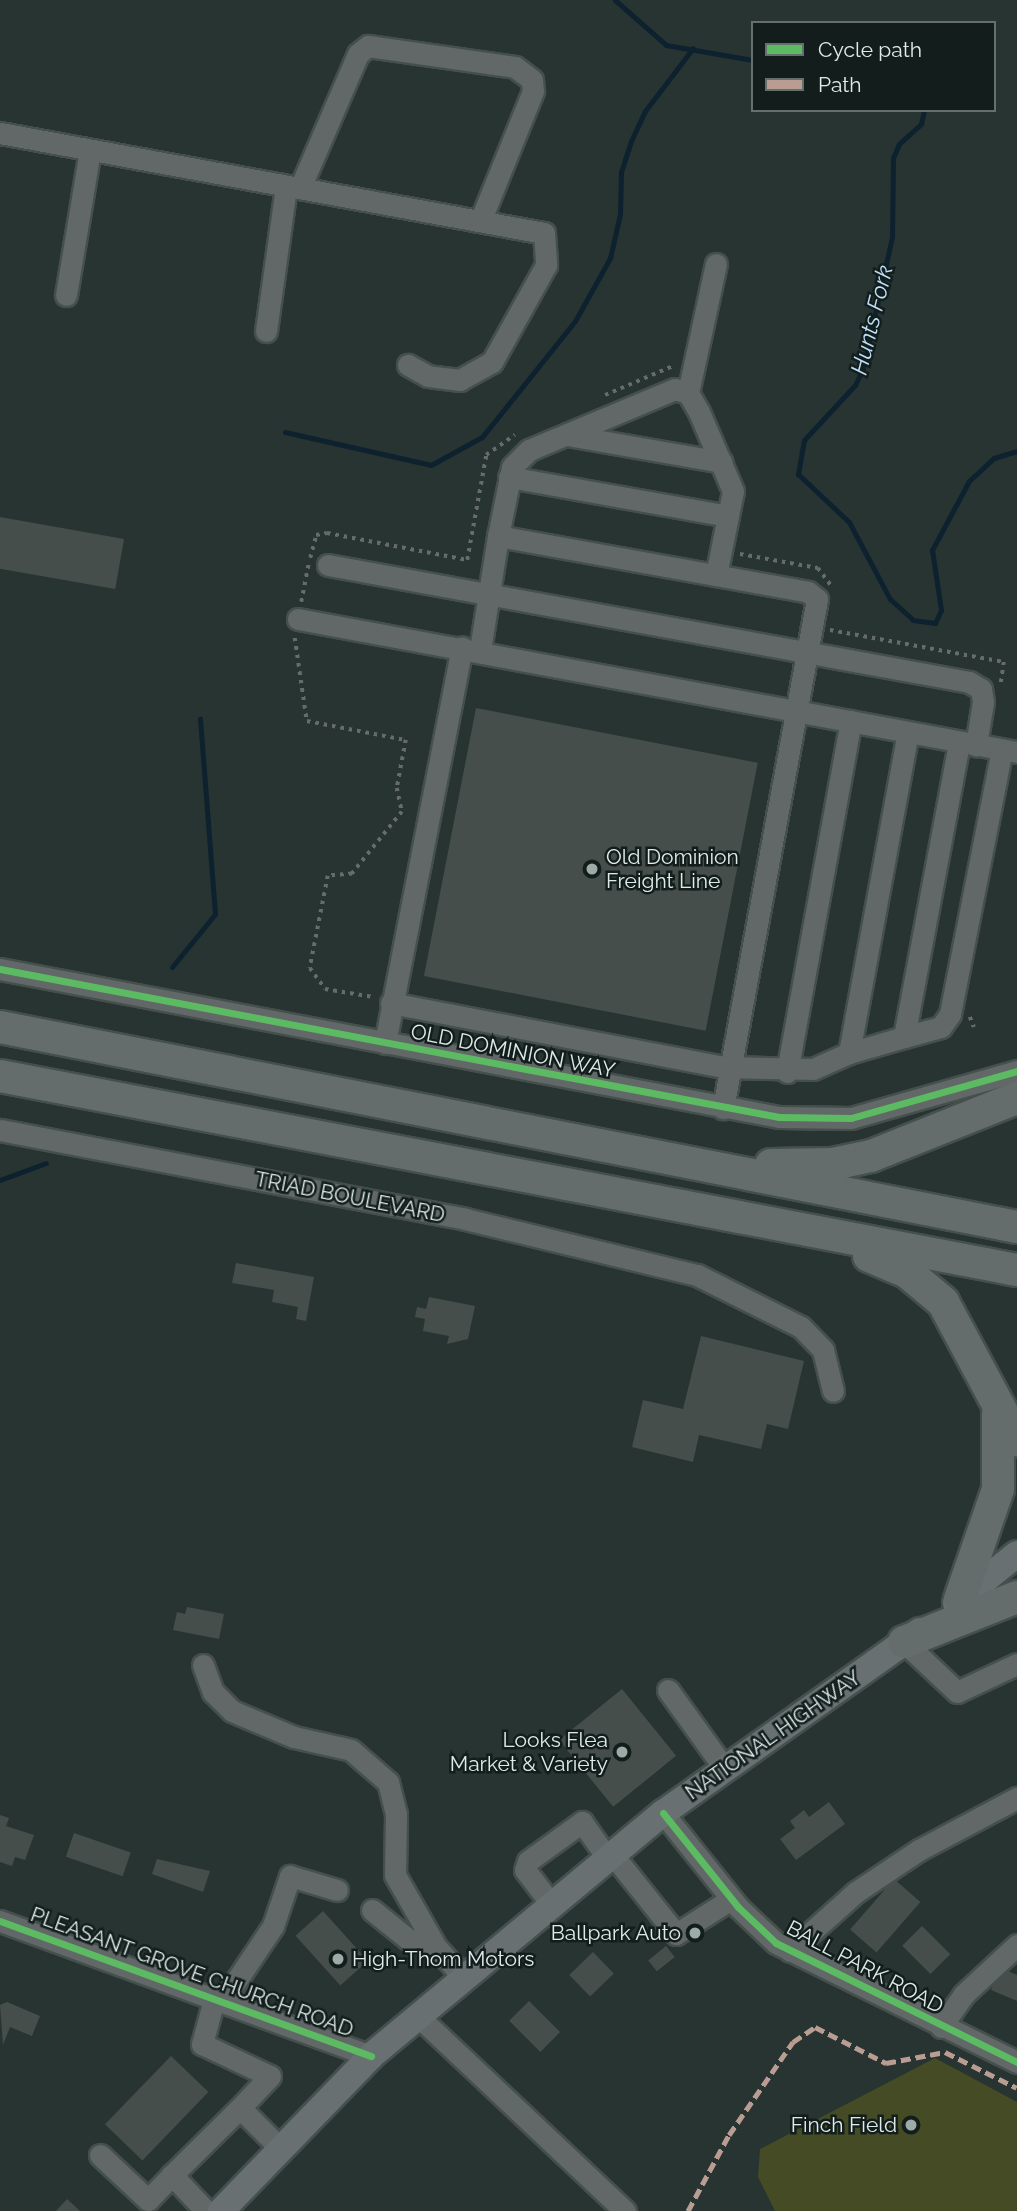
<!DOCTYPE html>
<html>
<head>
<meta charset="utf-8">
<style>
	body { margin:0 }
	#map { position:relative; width:1017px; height:2211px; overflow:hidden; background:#273431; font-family:Raleway,sans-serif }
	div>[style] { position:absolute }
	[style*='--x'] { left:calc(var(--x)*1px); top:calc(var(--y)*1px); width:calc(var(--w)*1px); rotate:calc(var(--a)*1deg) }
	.green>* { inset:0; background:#444b25 }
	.stream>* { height:5px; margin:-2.5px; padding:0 2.5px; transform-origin:2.5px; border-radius:2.5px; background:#0d222e }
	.building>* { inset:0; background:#454e4a; transform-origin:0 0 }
	.path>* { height:3.5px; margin-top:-1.75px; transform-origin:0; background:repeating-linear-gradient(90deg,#666c6c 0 3.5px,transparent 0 8.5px) }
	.roads { filter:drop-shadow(2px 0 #45504d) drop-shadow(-2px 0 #45504d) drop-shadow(0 2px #45504d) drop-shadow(0 -2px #45504d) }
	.minor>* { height:21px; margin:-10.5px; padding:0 10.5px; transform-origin:10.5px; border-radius:10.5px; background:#626767 }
	.major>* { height:26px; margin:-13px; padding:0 13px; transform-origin:13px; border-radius:13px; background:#687071 }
	.highway>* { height:32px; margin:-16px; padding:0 16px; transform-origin:16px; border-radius:16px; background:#646d6c }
	.quiet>* { height:5px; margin-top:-2.5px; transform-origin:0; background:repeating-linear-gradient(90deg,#b99d93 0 10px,transparent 0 15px) }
	.cycleway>* { height:7px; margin:-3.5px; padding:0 3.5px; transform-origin:3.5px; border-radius:3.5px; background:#5cba63 }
	.dots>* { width:19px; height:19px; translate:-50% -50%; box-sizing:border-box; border:4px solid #131e1c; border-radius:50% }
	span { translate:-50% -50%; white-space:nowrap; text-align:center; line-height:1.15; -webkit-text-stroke:5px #131e1c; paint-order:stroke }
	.poi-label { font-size:21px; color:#dcebe7 }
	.left { translate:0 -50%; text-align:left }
	.right { translate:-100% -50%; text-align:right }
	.street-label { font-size:21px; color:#dcebe7 }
	.water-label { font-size:23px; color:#bee1fa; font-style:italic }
	.legend { position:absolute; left:751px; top:21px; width:245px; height:91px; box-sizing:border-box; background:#131e1c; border:2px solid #63706d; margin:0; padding:9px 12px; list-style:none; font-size:21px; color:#dcebe7 }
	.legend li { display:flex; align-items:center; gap:14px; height:35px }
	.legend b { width:35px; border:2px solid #63706d }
</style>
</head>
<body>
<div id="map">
	<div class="green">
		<i style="clip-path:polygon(935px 2058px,1017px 2102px,1017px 2211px,775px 2211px,758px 2177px,760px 2149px)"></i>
	</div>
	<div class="stream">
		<i style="--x:615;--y:0;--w:68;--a:41.4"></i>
		<i style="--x:666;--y:45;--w:88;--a:9.8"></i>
		<i style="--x:924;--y:110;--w:14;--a:102"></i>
		<i style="--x:921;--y:124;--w:30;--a:138"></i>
		<i style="--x:899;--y:144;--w:15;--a:113"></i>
		<i style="--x:893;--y:158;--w:79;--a:90.7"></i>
		<i style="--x:892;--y:237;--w:134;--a:102.5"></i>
		<i style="--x:863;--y:368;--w:19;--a:115"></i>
		<i style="--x:855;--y:385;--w:75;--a:132.8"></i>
		<i style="--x:804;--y:440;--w:35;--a:100"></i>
		<i style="--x:798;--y:474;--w:70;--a:43.3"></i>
		<i style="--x:849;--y:522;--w:87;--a:62"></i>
		<i style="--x:890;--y:599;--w:31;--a:42"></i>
		<i style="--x:913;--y:620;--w:22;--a:8"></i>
		<i style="--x:935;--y:623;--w:14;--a:-65"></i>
		<i style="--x:941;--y:610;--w:61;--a:-98.5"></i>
		<i style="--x:932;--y:550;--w:78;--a:-61.8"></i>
		<i style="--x:969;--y:481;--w:34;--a:-43"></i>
		<i style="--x:994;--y:458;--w:24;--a:-17"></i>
		<i style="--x:285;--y:432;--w:150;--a:12.7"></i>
		<i style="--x:431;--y:465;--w:58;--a:-28.8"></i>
		<i style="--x:482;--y:437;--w:149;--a:-51.3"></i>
		<i style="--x:575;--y:321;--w:72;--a:-60.9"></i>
		<i style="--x:610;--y:258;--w:45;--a:-77.2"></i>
		<i style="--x:620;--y:214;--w:42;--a:-88.6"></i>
		<i style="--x:621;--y:172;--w:33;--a:-72"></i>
		<i style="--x:631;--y:141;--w:33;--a:-65"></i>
		<i style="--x:645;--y:111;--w:79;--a:-52.7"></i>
		<i style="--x:172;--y:967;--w:68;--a:-50.9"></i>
		<i style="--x:215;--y:914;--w:196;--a:-94.4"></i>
		<i style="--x:0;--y:1180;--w:49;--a:-20.3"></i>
	</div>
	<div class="building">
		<i style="left:0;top:517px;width:126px;height:51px;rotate:10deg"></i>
		<i style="left:476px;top:708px;width:287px;height:273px;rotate:11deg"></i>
		<i style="clip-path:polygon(236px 1263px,314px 1277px,306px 1321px,296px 1319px,298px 1307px,272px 1302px,274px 1290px,232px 1283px)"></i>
		<i style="clip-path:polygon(429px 1297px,475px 1306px,468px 1339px,447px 1344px,449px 1336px,423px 1331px,425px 1319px,415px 1317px,417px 1307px,426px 1309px)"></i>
		<i style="clip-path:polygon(701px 1336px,804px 1361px,788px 1429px,767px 1424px,761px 1449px,699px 1435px,693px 1462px,632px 1447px,643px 1400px,683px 1409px)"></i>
		<i style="clip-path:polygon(187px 1607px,224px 1614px,219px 1639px,173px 1630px,177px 1612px,185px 1614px)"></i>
		<i style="left:622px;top:1689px;width:86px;height:81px;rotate:51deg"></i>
		<i style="clip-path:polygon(829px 1802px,845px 1824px,796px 1860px,780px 1839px,795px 1828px,790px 1821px,804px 1810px,809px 1817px)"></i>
		<i style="clip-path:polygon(0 1815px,9px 1818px,6px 1826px,34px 1835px,25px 1860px,15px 1857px,12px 1866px,0 1862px)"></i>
		<i style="left:74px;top:1833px;width:60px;height:25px;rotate:19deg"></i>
		<i style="clip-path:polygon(157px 1859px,210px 1871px,203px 1892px,152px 1874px)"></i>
		<i style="left:894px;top:1879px;width:35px;height:67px;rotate:41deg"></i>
		<i style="left:323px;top:1911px;width:67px;height:37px;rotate:48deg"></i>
		<i style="left:922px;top:1926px;width:40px;height:28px;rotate:45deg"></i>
		<i style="left:666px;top:1946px;width:14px;height:23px;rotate:51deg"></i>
		<i style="left:593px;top:1952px;width:30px;height:33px;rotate:46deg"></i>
		<i style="clip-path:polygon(1001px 1968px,1017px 1975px,1017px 2001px,991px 1990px)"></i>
		<i style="left:529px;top:2001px;width:44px;height:28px;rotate:45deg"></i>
		<i style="clip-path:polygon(7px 2002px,40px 2016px,32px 2036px,10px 2027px,3px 2045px,0 2005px)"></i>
		<i style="left:171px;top:2056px;width:52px;height:95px;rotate:44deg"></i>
		<i style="clip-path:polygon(67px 2199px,80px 2211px,56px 2211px)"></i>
	</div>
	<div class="path">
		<i style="--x:605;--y:395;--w:76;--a:-23.2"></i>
		<i style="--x:740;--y:554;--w:79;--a:10.2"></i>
		<i style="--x:818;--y:568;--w:21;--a:53"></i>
		<i style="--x:310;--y:558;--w:24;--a:-75"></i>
		<i style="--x:316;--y:535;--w:11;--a:-10"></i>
		<i style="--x:327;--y:533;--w:143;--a:10.9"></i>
		<i style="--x:467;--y:560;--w:107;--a:-79.7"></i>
		<i style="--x:486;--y:455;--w:35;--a:-35"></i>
		<i style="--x:301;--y:602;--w:38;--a:-79"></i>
		<i style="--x:830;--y:630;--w:177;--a:10.4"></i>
		<i style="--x:1004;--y:662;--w:21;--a:98"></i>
		<i style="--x:295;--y:638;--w:84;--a:81.8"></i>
		<i style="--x:307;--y:721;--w:101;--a:10.9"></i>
		<i style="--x:406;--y:740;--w:49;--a:100.6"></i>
		<i style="--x:397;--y:788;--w:25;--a:78"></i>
		<i style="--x:402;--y:812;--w:80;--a:128.9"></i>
		<i style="--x:352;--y:874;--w:24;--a:175"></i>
		<i style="--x:328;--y:876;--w:94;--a:101.1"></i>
		<i style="--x:310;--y:968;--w:26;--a:54"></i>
		<i style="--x:325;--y:989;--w:49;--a:9.5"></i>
		<i style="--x:970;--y:1017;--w:11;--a:68"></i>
	</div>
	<div class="roads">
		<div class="minor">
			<i style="--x:0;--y:133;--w:553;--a:10.42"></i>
			<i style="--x:544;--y:233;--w:32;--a:86"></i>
			<i style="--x:546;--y:265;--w:111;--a:119.1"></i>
			<i style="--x:492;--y:362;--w:37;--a:151"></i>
			<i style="--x:460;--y:380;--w:32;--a:-173"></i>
			<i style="--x:428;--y:376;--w:23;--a:-151"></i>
			<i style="--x:300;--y:188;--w:146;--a:-66.6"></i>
			<i style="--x:358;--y:54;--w:13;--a:-39"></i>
			<i style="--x:368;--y:46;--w:148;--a:8.1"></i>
			<i style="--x:515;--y:67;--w:21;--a:37"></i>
			<i style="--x:532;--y:80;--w:11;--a:85"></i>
			<i style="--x:533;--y:91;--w:138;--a:112.1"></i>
			<i style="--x:66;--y:295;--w:147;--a:-80.6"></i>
			<i style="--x:266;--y:331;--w:146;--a:-82.1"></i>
			<i style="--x:688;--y:393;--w:132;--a:-77.8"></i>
			<i style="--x:567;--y:435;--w:157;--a:9.9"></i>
			<i style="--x:509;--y:477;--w:222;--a:10.1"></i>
			<i style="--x:498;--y:536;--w:70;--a:-78.5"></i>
			<i style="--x:512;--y:467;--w:24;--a:-45"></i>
			<i style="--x:529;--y:450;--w:158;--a:-22.7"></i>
			<i style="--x:675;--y:389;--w:14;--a:17"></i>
			<i style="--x:688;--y:393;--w:22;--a:60"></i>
			<i style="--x:699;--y:412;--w:86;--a:66.7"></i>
			<i style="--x:733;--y:491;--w:86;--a:101.4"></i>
			<i style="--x:328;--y:565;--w:652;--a:10.34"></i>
			<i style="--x:969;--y:682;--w:14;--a:30"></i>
			<i style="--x:981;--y:689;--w:13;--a:81"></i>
			<i style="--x:983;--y:702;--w:44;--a:99.2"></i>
			<i style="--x:298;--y:619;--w:731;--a:10.48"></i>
			<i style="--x:480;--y:650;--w:115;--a:-81"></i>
			<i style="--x:498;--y:536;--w:315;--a:10.2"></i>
			<i style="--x:808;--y:592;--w:11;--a:38"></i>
			<i style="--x:817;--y:599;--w:518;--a:100.46"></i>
			<i style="--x:0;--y:969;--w:793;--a:10.76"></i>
			<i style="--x:779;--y:1117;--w:72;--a:0.8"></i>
			<i style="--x:851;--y:1118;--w:173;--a:-15.8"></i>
			<i style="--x:391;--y:1003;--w:338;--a:10.9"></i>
			<i style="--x:723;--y:1067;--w:90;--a:1.3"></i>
			<i style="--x:813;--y:1069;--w:39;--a:-24"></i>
			<i style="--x:849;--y:1053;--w:326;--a:-79.6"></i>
			<i style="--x:904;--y:1037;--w:38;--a:-15"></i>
			<i style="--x:941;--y:1027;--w:16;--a:-55"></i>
			<i style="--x:950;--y:1014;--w:269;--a:-78.9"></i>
			<i style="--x:385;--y:1043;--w:403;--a:-79"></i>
			<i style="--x:849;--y:1053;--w:57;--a:-16.2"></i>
			<i style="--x:904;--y:1037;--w:300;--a:-79.4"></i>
			<i style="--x:787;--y:1072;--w:357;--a:-79.7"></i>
			<i style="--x:0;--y:1130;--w:473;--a:10.8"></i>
			<i style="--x:465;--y:1219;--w:239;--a:13.6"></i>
			<i style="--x:697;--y:1275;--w:116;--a:26.6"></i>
			<i style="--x:801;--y:1327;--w:32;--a:46"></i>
			<i style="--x:823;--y:1350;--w:42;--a:76.3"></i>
			<i style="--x:904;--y:1642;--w:73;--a:43.3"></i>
			<i style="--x:957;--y:1692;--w:66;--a:-25"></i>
			<i style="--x:203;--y:1665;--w:29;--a:70"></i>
			<i style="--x:213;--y:1692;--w:27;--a:45"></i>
			<i style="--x:232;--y:1711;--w:67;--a:22.8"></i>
			<i style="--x:294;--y:1737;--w:58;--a:12.8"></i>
			<i style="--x:351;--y:1750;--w:49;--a:40.9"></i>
			<i style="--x:388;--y:1782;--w:33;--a:76"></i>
			<i style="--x:396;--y:1814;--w:61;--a:90.9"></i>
			<i style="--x:395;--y:1875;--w:83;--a:60.3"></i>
			<i style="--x:436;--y:1947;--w:43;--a:47.8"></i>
			<i style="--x:668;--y:1690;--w:97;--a:54.2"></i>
			<i style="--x:663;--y:1813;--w:120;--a:51.4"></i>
			<i style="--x:738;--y:1907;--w:52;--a:43.5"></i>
			<i style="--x:776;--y:1943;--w:269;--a:26.3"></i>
			<i style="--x:613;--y:1855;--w:101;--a:51.4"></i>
			<i style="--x:676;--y:1934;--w:65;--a:-32.5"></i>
			<i style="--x:552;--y:1905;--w:44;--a:-127.6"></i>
			<i style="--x:525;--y:1870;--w:9;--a:-72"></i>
			<i style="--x:528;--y:1861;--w:67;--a:-35.8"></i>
			<i style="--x:582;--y:1822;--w:45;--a:54.9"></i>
			<i style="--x:372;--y:1910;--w:46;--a:38.9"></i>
			<i style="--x:408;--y:1939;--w:29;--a:16"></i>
			<i style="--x:0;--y:1921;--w:395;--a:20"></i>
			<i style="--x:790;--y:1951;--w:89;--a:-41.8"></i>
			<i style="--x:856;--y:1892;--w:76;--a:-33.7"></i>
			<i style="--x:919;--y:1850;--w:111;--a:-28"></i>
			<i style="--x:215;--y:1996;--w:50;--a:105.2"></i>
			<i style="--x:202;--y:2044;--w:75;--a:25.2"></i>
			<i style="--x:270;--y:2076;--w:44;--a:133.2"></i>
			<i style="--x:240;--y:2108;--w:58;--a:45"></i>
			<i style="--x:224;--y:1999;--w:88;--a:-56.1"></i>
			<i style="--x:273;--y:1926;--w:53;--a:-71.2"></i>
			<i style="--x:290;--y:1876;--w:49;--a:16.6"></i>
			<i style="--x:419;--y:2017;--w:283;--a:43.3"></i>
			<i style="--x:941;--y:2027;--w:39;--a:-55"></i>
			<i style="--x:963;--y:1995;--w:74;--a:-42.8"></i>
			<i style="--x:100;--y:2155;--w:66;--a:43.2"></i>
			<i style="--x:148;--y:2200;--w:35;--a:-46"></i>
			<i style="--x:206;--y:2211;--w:50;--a:-133.4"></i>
			<i style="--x:172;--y:2175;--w:95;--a:-44.6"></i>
		</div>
		<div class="major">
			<i style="--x:956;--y:1603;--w:78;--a:-38.8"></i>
			<i style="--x:221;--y:2211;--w:216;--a:-45.9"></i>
			<i style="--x:371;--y:2056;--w:380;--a:-39.8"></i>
			<i style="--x:663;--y:1813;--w:315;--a:-35.3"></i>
		</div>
		<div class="highway">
			<i style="--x:0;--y:1027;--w:1036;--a:11.13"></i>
			<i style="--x:0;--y:1076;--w:1035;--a:10.8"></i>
			<i style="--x:771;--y:1165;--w:62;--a:-0.9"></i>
			<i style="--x:833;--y:1164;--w:39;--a:-12"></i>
			<i style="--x:871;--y:1156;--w:157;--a:-21.7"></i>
			<i style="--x:869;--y:1256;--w:41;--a:22.8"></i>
			<i style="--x:907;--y:1272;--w:47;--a:39.8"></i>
			<i style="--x:943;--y:1302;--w:157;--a:61.8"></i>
			<i style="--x:960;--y:1599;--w:116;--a:-70.9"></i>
			<i style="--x:998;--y:1489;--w:75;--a:-90"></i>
			<i style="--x:904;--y:1642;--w:122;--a:-21.7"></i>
		</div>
	</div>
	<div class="quiet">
		<i style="--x:688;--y:2211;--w:86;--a:-61.7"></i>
		<i style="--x:729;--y:2135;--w:113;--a:-55.5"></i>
		<i style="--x:793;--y:2042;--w:27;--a:-34"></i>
		<i style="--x:815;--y:2027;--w:80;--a:26.9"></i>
		<i style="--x:886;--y:2063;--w:60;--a:-10.6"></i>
		<i style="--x:945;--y:2052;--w:80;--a:26.6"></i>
	</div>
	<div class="cycleway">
		<i style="--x:0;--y:969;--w:793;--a:10.76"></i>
		<i style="--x:779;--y:1117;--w:72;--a:0.8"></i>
		<i style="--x:851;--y:1118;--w:173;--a:-15.8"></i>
		<i style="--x:663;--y:1813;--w:120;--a:51.4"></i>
		<i style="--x:738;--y:1907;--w:52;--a:43.5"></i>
		<i style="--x:776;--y:1943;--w:269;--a:26.3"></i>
		<i style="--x:0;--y:1921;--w:395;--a:20"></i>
	</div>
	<div class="dots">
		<i style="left:592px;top:869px;background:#9daba7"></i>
		<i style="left:622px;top:1752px;background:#9daba7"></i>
		<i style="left:695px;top:1933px;background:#9daba7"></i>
		<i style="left:338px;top:1959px;background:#9daba7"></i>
		<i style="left:911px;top:2125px;background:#9daba7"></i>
	</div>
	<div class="poi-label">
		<span class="left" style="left:606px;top:869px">Old Dominion<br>Freight Line</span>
		<span class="right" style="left:608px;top:1752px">Looks Flea<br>Market &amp; Variety</span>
		<span class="right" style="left:681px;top:1933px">Ballpark Auto</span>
		<span class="left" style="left:352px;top:1959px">High-Thom Motors</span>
		<span class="right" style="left:897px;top:2125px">Finch Field</span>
	</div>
	<div class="street-label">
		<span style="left:513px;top:1051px;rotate:11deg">OLD DOMINION WAY</span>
		<span style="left:350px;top:1197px;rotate:11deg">TRIAD BOULEVARD</span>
		<span style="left:773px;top:1735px;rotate:-35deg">NATIONAL HIGHWAY</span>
		<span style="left:865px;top:1967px;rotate:28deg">BALL PARK ROAD</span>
		<span style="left:192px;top:1972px;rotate:20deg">PLEASANT GROVE CHURCH ROAD</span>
	</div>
	<div class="water-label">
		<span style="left:872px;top:320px;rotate:-76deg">Hunts Fork</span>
	</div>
	<ul class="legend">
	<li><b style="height:9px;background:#5cba63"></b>Cycle path</li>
	<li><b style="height:9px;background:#b99d93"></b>Path</li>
	</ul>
</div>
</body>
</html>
